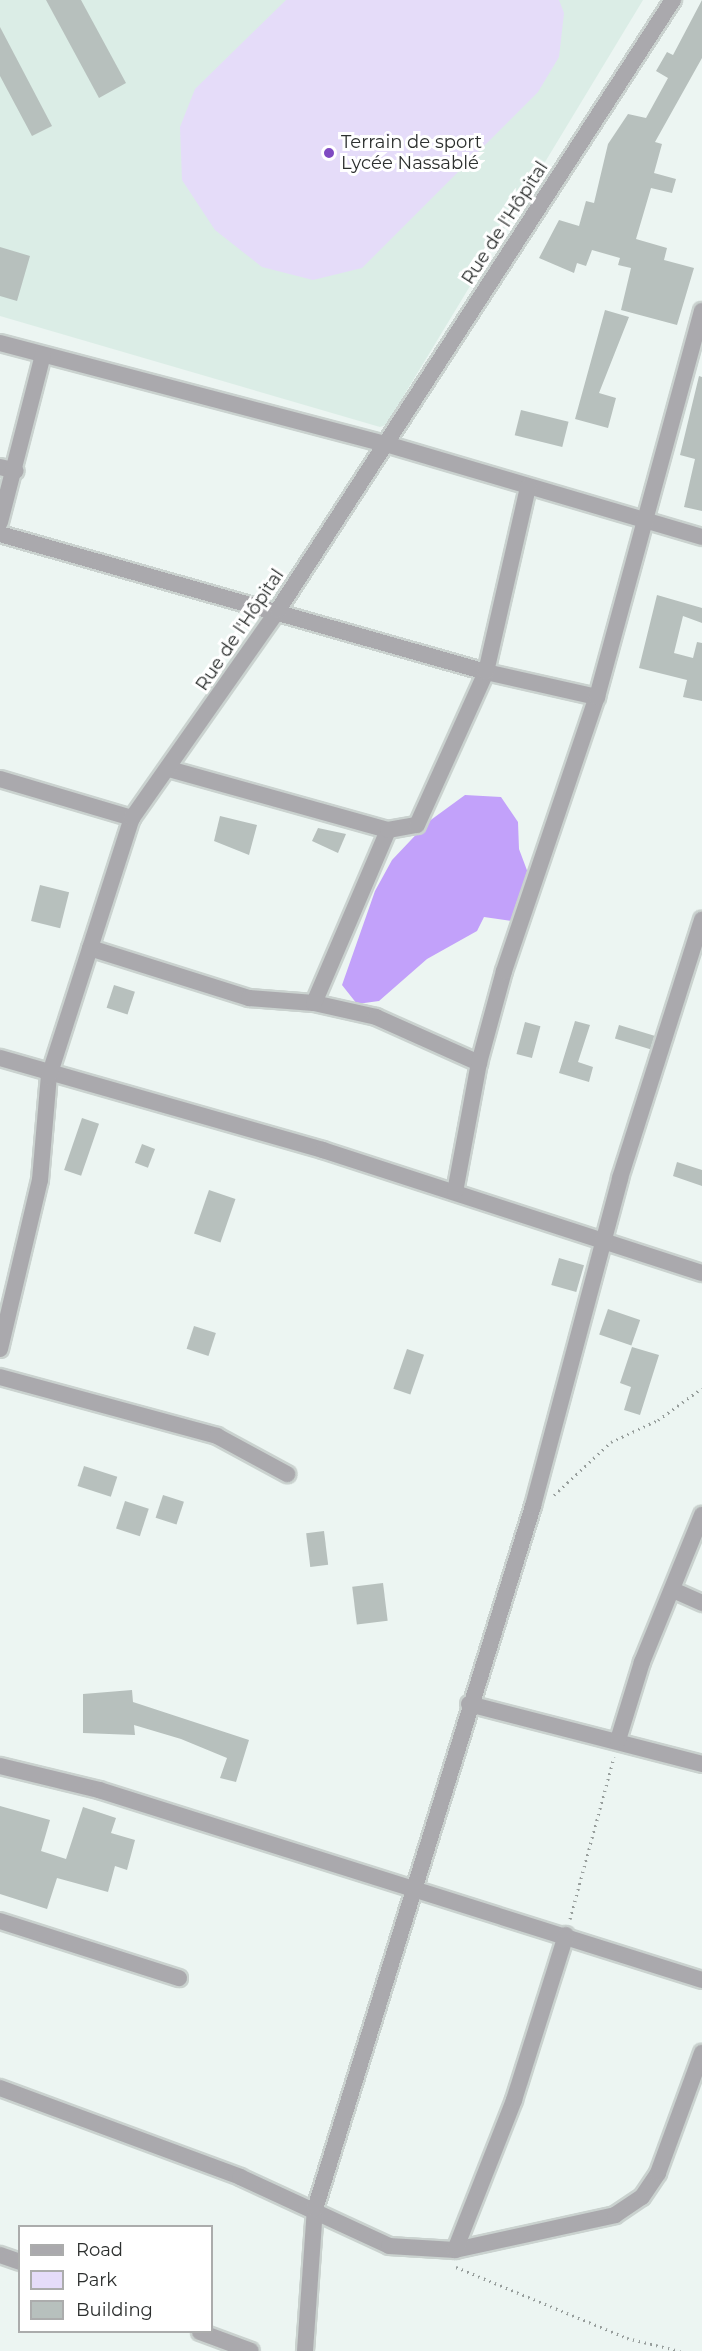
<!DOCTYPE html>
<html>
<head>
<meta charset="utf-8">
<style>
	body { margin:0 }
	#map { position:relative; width:702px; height:2351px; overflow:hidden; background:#ecf5f2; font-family:Montserrat,sans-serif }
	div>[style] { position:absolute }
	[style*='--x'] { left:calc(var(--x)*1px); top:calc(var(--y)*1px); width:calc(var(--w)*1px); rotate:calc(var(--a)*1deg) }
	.built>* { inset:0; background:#dbede6 }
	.green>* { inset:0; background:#e5dcf9 }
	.forest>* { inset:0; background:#c2a1fa }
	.building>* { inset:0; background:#b7c0bd; transform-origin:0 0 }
	.path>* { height:3px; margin-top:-1.5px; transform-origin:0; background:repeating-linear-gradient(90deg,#979e9c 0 1.5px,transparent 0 6px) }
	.roads { filter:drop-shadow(2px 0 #cad2cf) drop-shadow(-2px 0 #cad2cf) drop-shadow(0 2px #cad2cf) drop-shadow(0 -2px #cad2cf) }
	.minor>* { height:16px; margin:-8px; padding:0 8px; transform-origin:8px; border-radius:8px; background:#aaa9ad }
	.dots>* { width:16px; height:16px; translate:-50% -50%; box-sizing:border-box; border:3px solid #fff; border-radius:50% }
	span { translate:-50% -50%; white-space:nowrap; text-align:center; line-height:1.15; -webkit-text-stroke:6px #fff; paint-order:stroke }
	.poi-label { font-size:18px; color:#2d302f }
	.left { translate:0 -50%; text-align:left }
	.street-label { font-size:18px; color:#2d302f }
	.legend { position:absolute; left:18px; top:2225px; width:195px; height:108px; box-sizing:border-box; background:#fff; border:2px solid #abacac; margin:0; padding:8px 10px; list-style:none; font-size:18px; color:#2d302f }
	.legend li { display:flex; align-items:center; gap:12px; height:30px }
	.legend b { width:30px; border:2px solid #abacac }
</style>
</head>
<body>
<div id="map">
	<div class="built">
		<i style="clip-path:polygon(0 0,643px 0,386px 425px,380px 427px,0 316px)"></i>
	</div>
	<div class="green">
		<i style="clip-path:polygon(286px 0,559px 0,564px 13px,559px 57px,538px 92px,362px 268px,313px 280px,262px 267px,215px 230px,182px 180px,180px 127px,195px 89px)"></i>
	</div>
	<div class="forest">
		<i style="clip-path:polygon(465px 795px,501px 797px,518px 822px,519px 849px,531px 881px,521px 908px,512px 921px,484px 917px,477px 931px,427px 959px,379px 1001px,357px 1004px,342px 985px,375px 891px,392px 860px,428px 822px)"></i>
	</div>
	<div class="building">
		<i style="clip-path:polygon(46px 0,81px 0,126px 83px,99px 98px)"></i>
		<i style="clip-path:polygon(702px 0,702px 58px,655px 142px,662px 144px,654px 173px,676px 179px,672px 193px,651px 188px,636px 239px,667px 248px,664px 260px,694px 268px,677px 325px,621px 310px,631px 268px,618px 265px,620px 258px,592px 250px,586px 266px,577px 263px,574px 273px,539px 258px,559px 220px,579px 226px,586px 201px,594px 203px,608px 144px,628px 114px,646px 118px,668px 78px,656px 71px,667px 52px,673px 55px)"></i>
		<i style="clip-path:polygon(0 27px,52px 126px,32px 136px,0 76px)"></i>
		<i style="clip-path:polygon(0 247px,30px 256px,17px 301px,0 296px)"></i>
		<i style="clip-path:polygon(605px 310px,629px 317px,599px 393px,616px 398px,608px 428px,575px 419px)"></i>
		<i style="clip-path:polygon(699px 376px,702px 377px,702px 511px,684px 507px,695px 459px,680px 455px)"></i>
		<i style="left:521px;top:410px;width:49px;height:26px;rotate:14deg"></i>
		<i style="clip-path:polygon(657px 595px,702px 608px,702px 623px,683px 616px,674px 653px,693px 658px,697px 642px,702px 643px,702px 701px,683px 697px,687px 680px,639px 668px)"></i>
		<i style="clip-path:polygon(220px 816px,257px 825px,249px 855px,214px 841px)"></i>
		<i style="clip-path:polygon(318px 828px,346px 834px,338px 853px,312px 841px)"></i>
		<i style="left:40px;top:885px;width:30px;height:37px;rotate:14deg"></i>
		<i style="left:114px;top:985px;width:22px;height:24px;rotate:18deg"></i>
		<i style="clip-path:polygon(575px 1021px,590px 1025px,578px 1062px,593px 1067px,589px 1082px,559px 1073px)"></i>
		<i style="left:525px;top:1022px;width:16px;height:33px;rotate:15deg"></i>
		<i style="left:619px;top:1025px;width:37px;height:14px;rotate:17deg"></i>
		<i style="left:82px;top:1118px;width:18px;height:55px;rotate:19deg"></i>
		<i style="left:142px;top:1144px;width:14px;height:20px;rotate:21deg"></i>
		<i style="clip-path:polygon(677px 1162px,702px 1170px,702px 1186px,673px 1176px)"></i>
		<i style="left:209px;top:1190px;width:28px;height:46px;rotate:19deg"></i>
		<i style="left:559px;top:1258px;width:26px;height:28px;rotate:16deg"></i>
		<i style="left:608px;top:1309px;width:34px;height:27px;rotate:19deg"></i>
		<i style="left:194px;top:1326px;width:23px;height:24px;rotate:18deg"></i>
		<i style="clip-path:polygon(632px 1347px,659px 1355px,640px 1415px,624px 1410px,631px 1387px,620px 1383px)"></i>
		<i style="left:407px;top:1349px;width:18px;height:42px;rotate:19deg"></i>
		<i style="left:84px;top:1466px;width:35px;height:21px;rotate:18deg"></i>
		<i style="left:163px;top:1495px;width:22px;height:24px;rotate:18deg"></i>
		<i style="left:125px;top:1501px;width:25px;height:29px;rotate:18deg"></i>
		<i style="left:324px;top:1531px;width:34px;height:18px;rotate:83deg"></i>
		<i style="left:383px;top:1583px;width:38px;height:31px;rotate:83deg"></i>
		<i style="clip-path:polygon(132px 1690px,133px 1702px,249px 1740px,236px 1782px,220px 1778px,227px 1758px,181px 1739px,134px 1725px,135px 1735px,83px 1733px,83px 1694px)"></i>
		<i style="clip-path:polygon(0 1806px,50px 1820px,41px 1851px,66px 1859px,83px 1807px,116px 1818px,111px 1833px,135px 1840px,127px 1870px,115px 1866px,108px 1892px,57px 1878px,47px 1909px,0 1894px)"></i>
	</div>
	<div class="path">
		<i style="--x:554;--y:1495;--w:78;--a:-42.9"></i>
		<i style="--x:611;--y:1442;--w:52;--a:-25.1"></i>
		<i style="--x:658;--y:1420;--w:54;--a:-36"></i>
		<i style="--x:570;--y:1919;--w:168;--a:-74.8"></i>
		<i style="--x:456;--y:2267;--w:185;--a:22.5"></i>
		<i style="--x:627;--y:2338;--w:55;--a:13.8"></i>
	</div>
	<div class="roads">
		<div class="minor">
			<i style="--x:0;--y:343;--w:399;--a:14.7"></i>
			<i style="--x:386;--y:444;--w:329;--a:16.4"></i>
			<i style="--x:0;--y:467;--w:16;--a:14"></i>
			<i style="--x:0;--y:522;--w:172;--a:-75.6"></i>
			<i style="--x:0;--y:534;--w:505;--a:15.85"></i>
			<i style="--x:486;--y:672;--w:114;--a:12.7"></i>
			<i style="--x:169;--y:769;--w:227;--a:15.6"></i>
			<i style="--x:0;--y:779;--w:138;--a:16.5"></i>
			<i style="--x:90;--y:948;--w:167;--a:17.5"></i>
			<i style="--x:249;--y:998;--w:65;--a:4.4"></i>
			<i style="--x:314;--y:1003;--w:64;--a:12.7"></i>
			<i style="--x:376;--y:1017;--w:113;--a:24.1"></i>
			<i style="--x:314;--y:1003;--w:188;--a:-66.8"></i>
			<i style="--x:388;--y:830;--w:29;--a:-10"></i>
			<i style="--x:417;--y:825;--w:168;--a:-65.7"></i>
			<i style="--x:486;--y:672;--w:190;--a:-77.2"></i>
			<i style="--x:0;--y:1058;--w:336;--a:15.9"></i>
			<i style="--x:323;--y:1150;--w:398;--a:18"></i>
			<i style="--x:455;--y:1192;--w:131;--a:-79.5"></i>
			<i style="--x:479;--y:1063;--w:95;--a:-74.8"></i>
			<i style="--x:504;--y:971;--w:289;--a:-71.3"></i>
			<i style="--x:597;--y:697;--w:400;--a:-74.8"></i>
			<i style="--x:0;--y:1349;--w:174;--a:-76.7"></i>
			<i style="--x:40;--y:1180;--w:104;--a:-85.1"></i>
			<i style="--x:49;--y:1076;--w:271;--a:-72.2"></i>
			<i style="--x:132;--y:818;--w:254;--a:-54.9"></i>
			<i style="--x:278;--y:610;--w:727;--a:-57.08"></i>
			<i style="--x:0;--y:1377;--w:225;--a:15.2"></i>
			<i style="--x:217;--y:1436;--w:80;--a:28.5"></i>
			<i style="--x:673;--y:1590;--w:32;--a:24"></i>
			<i style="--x:469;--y:1704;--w:241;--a:14.4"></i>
			<i style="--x:618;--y:1740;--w:82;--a:-72.9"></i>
			<i style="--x:642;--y:1662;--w:159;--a:-67.8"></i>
			<i style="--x:0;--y:1766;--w:102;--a:13.6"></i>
			<i style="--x:99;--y:1790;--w:632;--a:17.49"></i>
			<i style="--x:0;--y:1921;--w:188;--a:17.7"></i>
			<i style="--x:0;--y:2088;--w:256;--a:20.3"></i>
			<i style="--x:240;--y:2177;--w:164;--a:24.8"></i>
			<i style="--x:389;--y:2246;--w:66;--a:3.5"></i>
			<i style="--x:455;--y:2250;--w:164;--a:-12.3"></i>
			<i style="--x:615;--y:2215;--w:32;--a:-34"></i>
			<i style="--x:642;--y:2197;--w:29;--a:-56"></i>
			<i style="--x:658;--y:2173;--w:128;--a:-69.9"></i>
			<i style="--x:455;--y:2250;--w:161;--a:-68.5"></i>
			<i style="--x:514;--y:2100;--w:173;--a:-72.5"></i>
			<i style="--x:0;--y:2255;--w:21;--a:19"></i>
			<i style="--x:200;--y:2332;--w:54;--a:20.4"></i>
			<i style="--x:305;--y:2351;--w:142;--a:-86"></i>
			<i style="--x:315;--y:2209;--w:736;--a:-72.77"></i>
			<i style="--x:533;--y:1506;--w:339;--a:-75.1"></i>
			<i style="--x:620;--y:1178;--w:271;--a:-72.4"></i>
		</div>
	</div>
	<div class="dots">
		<i style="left:329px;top:153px;background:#7f4ac2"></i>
	</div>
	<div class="poi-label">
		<span class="left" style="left:341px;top:153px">Terrain de sport<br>Lycée Nassablé</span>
	</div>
	<div class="street-label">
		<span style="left:505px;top:223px;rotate:-57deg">Rue de l'Hôpital</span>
		<span style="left:240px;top:630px;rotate:-56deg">Rue de l'Hôpital</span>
	</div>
	<ul class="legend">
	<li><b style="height:8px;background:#aaa9ad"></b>Road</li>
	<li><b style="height:16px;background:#e5dcf9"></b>Park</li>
	<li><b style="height:16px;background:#b7c0bd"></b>Building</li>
	</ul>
</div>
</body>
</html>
